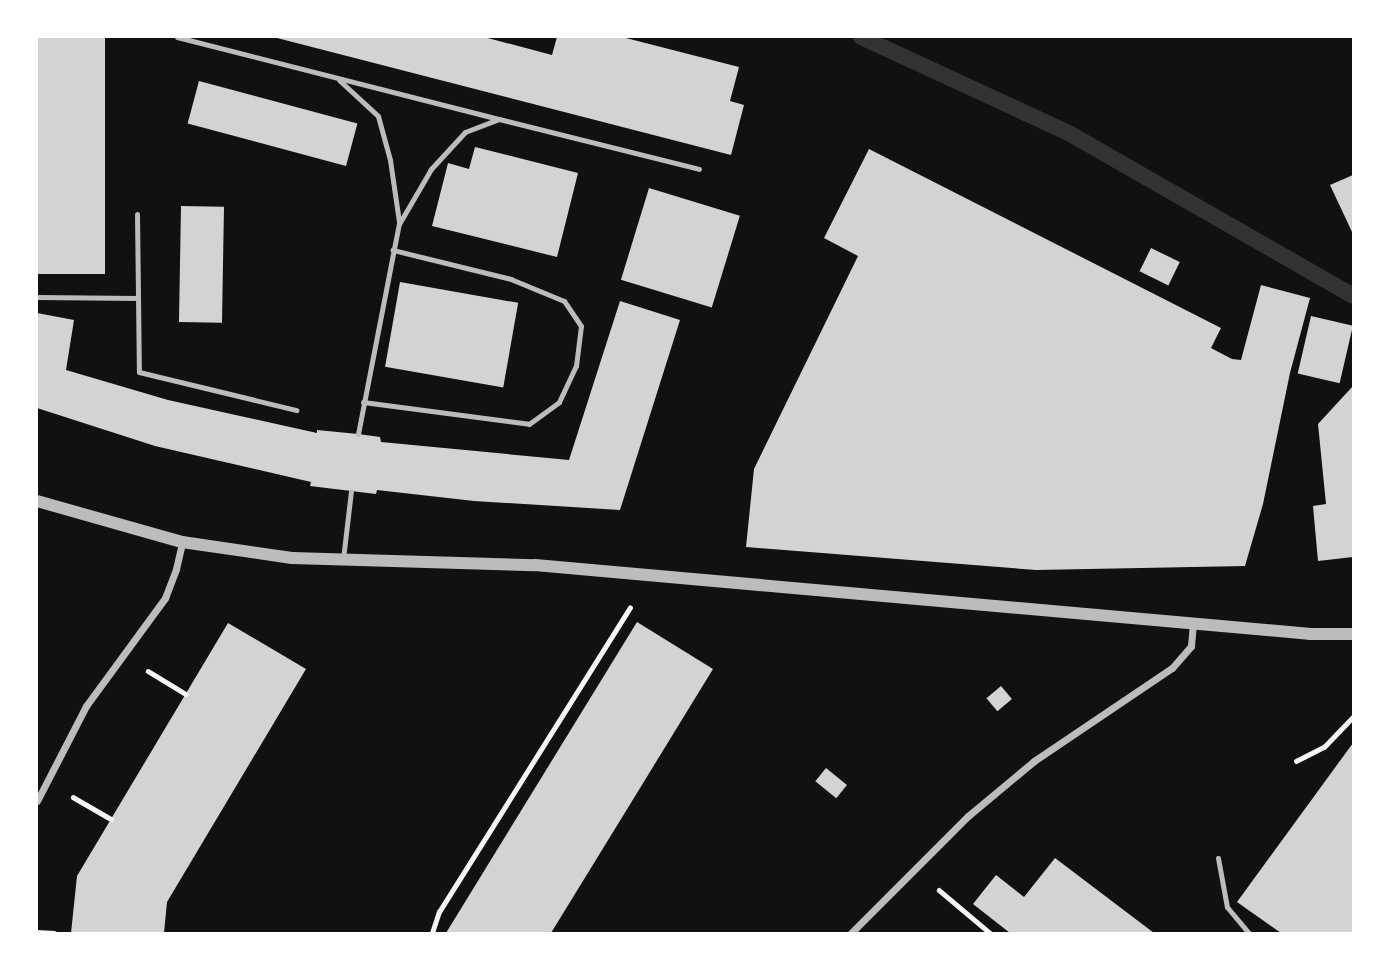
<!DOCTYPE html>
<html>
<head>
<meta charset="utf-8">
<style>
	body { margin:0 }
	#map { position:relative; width:1390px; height:970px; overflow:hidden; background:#111; font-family:Lato,sans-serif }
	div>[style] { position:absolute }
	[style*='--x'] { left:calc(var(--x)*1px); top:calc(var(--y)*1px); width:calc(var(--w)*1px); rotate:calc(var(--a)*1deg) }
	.stream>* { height:16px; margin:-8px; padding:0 8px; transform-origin:8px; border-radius:8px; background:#333 }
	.building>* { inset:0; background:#d3d3d3; transform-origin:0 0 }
	.path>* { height:4.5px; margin:-2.25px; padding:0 2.25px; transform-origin:2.25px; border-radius:2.25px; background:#f5f5f5 }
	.service>* { height:5px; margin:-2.5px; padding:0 2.5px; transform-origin:2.5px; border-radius:2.5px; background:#bcbcbc }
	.minor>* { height:7px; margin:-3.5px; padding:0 3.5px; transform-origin:3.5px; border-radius:3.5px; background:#bcbcbc }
	.tertiary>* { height:12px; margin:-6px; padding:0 6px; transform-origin:6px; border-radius:6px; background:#bcbcbc }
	span { translate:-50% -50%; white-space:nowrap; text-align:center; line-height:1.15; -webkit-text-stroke:7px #fff; paint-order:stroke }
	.frame { position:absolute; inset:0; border:38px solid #fff; pointer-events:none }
</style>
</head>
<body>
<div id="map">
	<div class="stream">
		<i style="--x:861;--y:37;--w:227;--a:24.8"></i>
		<i style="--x:1067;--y:132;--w:330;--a:29.8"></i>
	</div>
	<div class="building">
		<i style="left:37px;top:37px;width:68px;height:237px"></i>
		<i style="clip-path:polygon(484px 37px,552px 55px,557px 37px,622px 37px,739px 67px,730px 101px,744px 105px,731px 155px,277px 38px)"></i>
		<i style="left:199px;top:81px;width:164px;height:44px;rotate:15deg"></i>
		<i style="clip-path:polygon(475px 147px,578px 173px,557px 257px,432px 226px,448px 163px,469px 169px)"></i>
		<i style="clip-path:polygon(869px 149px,1221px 328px,1211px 348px,1232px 359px,1241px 360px,1261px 285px,1310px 298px,1290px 373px,1263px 504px,1245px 566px,1036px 570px,746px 547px,754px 469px,858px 256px,824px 238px)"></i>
		<i style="clip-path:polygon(1353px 175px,1353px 234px,1330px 185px)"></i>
		<i style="left:649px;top:188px;width:95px;height:96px;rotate:17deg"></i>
		<i style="left:181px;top:206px;width:43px;height:116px;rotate:1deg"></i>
		<i style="left:1151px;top:248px;width:32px;height:26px;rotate:26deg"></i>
		<i style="left:400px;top:282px;width:120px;height:86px;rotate:10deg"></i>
		<i style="clip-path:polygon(620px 301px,680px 320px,620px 510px,474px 501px,377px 490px,376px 494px,310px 486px,311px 482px,155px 446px,37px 408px,37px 313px,74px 320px,66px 370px,168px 400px,317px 433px,317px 430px,358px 434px,380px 437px,381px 442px,569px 460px)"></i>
		<i style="left:1311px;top:316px;width:43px;height:59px;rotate:13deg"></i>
		<i style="clip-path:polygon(1353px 386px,1353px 557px,1318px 561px,1313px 506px,1326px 504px,1318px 424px)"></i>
		<i style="clip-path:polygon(637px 622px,713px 669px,637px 793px,551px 933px,446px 933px)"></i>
		<i style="clip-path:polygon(228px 623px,306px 669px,167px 902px,164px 933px,71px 933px,77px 876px)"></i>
		<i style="left:1001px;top:686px;width:17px;height:19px;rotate:50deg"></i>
		<i style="clip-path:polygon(1353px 743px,1353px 933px,1281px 933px,1237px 902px)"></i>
		<i style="left:826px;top:768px;width:27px;height:17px;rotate:39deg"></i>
		<i style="clip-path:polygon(1055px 858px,1154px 933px,1010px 933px,973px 904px,996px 875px,1024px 897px)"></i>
	</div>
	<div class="path">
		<i style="--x:148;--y:671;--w:44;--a:31.2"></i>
		<i style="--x:1296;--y:761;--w:31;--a:-27"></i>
		<i style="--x:1324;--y:747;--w:42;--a:-46"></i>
		<i style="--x:73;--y:797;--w:44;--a:30.1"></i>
		<i style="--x:939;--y:890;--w:67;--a:40.1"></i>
		<i style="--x:37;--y:932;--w:17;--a:3"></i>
		<i style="--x:432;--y:933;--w:22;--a:-72"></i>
		<i style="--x:439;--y:912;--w:359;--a:-57.9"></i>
	</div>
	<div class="service">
		<i style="--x:177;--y:37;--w:332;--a:14.3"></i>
		<i style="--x:339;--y:80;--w:53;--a:42.7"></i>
		<i style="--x:378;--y:116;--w:46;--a:74.7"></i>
		<i style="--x:390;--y:160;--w:63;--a:81.7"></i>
		<i style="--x:137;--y:214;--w:158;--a:89.3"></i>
		<i style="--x:139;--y:372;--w:162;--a:13.6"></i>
		<i style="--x:37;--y:297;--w:101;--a:0.6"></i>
		<i style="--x:363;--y:402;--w:167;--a:7.5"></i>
		<i style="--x:529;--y:424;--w:37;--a:-36"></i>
		<i style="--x:559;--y:402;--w:40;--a:-65"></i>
		<i style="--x:576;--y:366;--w:40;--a:-82.9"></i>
		<i style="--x:581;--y:326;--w:30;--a:-124"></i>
		<i style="--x:564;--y:301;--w:57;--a:-157.5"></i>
		<i style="--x:511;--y:279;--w:122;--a:-166.2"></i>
		<i style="--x:358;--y:434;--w:214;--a:-79"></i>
		<i style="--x:399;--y:224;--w:64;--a:-59.8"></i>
		<i style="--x:431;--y:169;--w:50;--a:-47.4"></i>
		<i style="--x:465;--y:132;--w:36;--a:-21"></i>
		<i style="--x:499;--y:119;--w:206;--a:14"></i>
		<i style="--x:343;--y:559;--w:68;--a:-83.3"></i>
		<i style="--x:1218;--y:858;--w:50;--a:79.6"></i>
		<i style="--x:1227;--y:907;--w:34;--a:50"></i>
	</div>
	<div class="minor">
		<i style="--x:37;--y:801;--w:107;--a:-62.7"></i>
		<i style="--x:86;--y:706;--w:134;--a:-53.8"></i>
		<i style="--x:165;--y:598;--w:31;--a:-69"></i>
		<i style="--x:176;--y:569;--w:28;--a:-77"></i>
		<i style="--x:851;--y:933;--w:165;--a:-45"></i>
		<i style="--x:968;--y:816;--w:86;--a:-39.8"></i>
		<i style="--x:1034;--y:761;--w:166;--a:-34"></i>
		<i style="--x:1172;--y:668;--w:29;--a:-49"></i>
		<i style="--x:1191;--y:646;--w:23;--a:-85"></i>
	</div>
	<div class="tertiary">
		<i style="--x:37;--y:501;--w:151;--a:15.8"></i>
		<i style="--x:182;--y:542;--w:111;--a:8.3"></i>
		<i style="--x:292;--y:558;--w:243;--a:1.7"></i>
		<i style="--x:535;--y:565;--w:779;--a:5.08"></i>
		<i style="--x:1311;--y:634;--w:42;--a:0"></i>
	</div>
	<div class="frame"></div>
</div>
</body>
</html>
